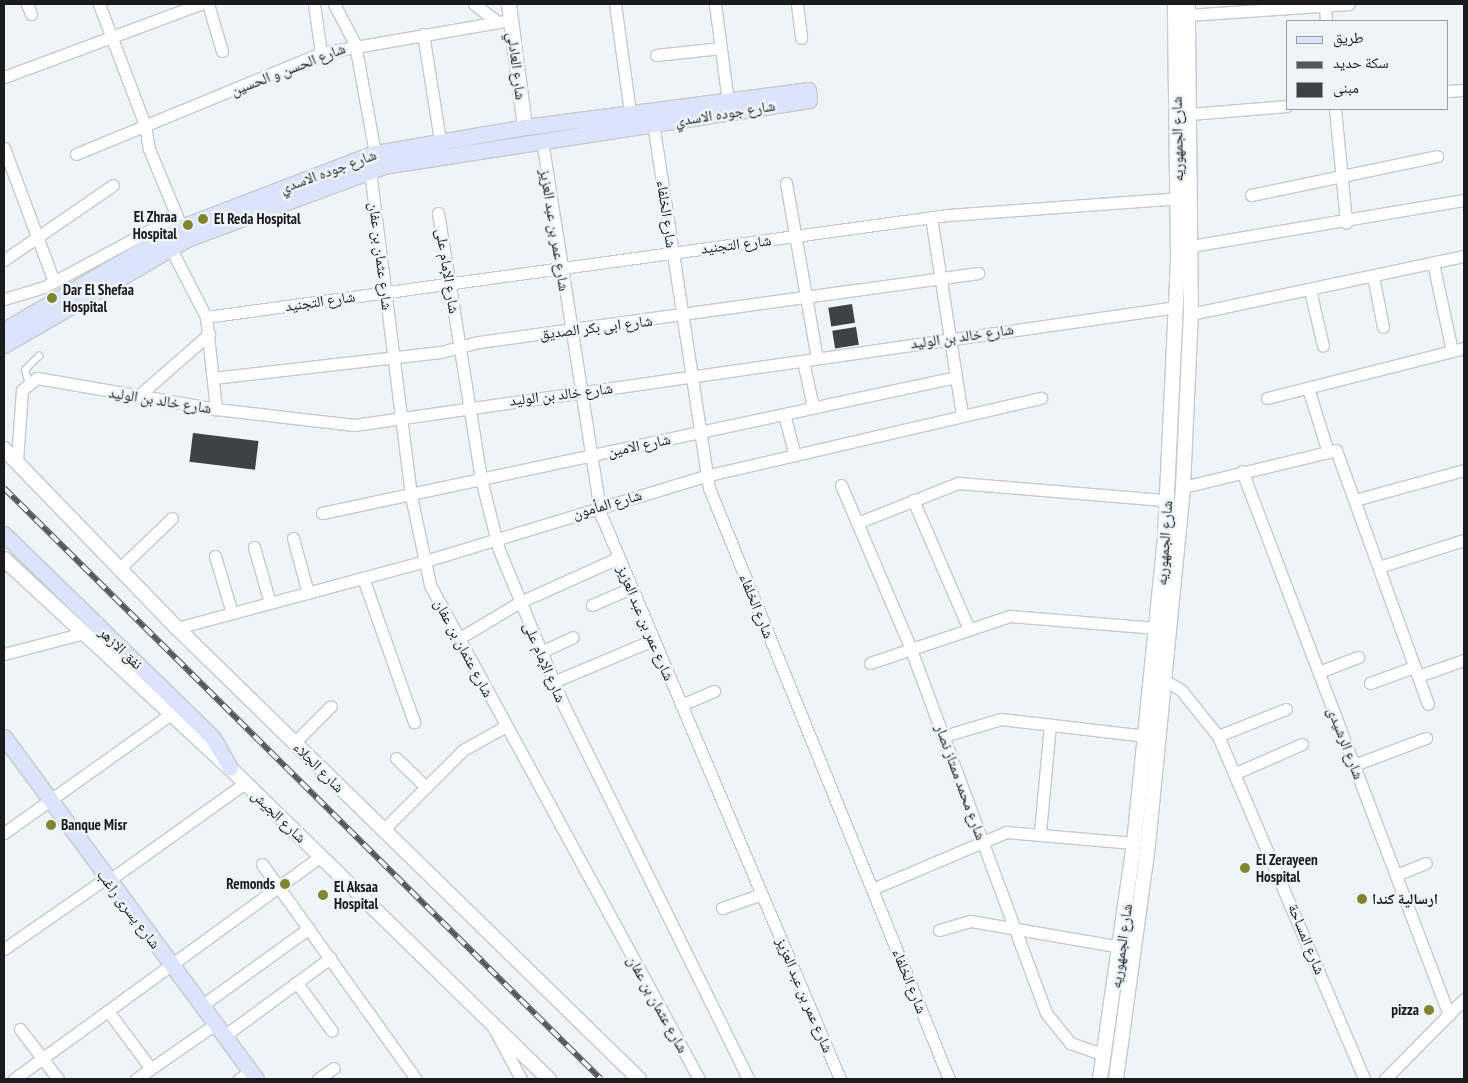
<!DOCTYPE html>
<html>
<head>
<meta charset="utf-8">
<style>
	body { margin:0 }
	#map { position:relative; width:1468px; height:1083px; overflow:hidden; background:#eef4f8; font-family:"PT Sans Narrow","Noto Naskh Arabic",sans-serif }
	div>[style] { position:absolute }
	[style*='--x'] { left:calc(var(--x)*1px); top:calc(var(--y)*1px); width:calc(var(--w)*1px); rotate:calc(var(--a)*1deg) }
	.building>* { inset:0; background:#3d4344; transform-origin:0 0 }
	.roads { filter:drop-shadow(1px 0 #c5cace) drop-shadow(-1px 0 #c5cace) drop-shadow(0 1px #c5cace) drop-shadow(0 -1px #c5cace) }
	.service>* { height:5.5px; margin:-2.75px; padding:0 2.75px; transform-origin:2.75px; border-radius:2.75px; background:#fff }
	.minor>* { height:11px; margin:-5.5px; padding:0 5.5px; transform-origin:5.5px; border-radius:5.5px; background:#fff }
	.tertiary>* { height:14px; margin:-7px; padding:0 7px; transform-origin:7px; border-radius:7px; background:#fff }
	.secondary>* { height:15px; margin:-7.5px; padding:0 7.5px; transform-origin:7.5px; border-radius:7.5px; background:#dce4fb }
	.rail>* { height:5.5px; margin-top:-2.75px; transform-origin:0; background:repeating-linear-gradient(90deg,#eef4f8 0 11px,#555859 0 22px); box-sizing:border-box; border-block:1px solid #555859 }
	.dots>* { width:14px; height:14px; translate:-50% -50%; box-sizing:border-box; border:2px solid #eef4f8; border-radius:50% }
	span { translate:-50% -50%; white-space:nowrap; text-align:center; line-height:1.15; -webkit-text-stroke:5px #eef4f8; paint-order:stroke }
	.street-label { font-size:15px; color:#191b1c }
	.poi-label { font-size:15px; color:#191b1c; font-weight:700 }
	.right { translate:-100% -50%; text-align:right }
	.left { translate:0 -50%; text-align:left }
	.frame { position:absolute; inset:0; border:5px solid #191b1c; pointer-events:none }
	.legend { position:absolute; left:1286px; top:20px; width:162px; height:90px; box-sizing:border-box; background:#eef4f8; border:1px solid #999da0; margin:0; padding:6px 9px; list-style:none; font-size:15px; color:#191b1c }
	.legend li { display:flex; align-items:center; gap:10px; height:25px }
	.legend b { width:25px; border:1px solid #999da0 }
</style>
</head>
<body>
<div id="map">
	<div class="building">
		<i style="left:852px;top:304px;width:19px;height:24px;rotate:81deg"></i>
		<i style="left:856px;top:327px;width:18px;height:24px;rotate:81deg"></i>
		<i style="left:193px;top:433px;width:66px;height:29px;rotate:7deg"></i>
	</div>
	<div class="roads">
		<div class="service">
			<i style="--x:28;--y:381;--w:11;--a:-105"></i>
			<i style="--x:25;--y:370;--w:20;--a:-45"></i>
		</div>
		<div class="minor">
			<i style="--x:27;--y:4;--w:11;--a:68"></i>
			<i style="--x:99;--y:4;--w:129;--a:69.2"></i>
			<i style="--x:145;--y:125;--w:24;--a:81"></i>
			<i style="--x:149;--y:149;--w:91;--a:67.4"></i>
			<i style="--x:208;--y:4;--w:49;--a:73.4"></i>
			<i style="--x:314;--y:4;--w:49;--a:81.9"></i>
			<i style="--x:334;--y:4;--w:45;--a:62.3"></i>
			<i style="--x:355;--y:44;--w:111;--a:79.6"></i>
			<i style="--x:474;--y:4;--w:30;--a:37"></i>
			<i style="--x:615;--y:4;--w:109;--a:82.1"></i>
			<i style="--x:715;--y:4;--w:106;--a:82.4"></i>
			<i style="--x:797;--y:4;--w:34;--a:83"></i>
			<i style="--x:1325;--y:4;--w:17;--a:87"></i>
			<i style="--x:1188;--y:15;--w:161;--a:-3.9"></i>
			<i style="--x:423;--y:34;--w:107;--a:80.9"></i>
			<i style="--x:656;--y:55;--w:65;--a:-6.1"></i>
			<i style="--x:4;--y:77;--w:209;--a:-20.4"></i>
			<i style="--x:1447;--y:91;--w:17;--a:-3"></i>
			<i style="--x:1335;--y:109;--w:114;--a:84.4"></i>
			<i style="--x:1190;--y:114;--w:97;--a:-4.7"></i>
			<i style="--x:652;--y:116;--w:376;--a:81.3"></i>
			<i style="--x:709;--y:488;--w:638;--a:67.9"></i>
			<i style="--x:542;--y:140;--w:380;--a:81.1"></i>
			<i style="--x:601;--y:515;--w:613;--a:67.03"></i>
			<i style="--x:4;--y:148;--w:143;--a:69.5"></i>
			<i style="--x:76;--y:154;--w:265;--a:-22.4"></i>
			<i style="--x:321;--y:53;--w:193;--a:-9.9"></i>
			<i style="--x:370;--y:171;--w:328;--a:82.8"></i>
			<i style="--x:411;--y:496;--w:91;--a:77.9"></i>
			<i style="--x:430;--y:585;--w:562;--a:61.43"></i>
			<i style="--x:786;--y:183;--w:178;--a:80"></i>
			<i style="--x:1251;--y:195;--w:190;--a:-11.8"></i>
			<i style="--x:438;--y:213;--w:269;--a:80.8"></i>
			<i style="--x:481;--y:479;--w:73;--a:75.8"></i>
			<i style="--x:499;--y:550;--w:169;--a:67.4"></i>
			<i style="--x:564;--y:706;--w:416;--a:63.7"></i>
			<i style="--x:931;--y:217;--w:201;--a:81.1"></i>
			<i style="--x:1191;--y:246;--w:277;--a:-9.6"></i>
			<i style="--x:170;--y:247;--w:79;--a:62.8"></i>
			<i style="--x:206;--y:317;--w:93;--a:83.8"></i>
			<i style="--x:4;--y:260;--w:132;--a:-34.5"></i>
			<i style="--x:1433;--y:263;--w:90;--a:77.8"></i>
			<i style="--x:1373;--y:276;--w:52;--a:78.9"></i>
			<i style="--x:1310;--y:290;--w:57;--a:76.9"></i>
			<i style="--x:4;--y:299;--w:42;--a:-16.7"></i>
			<i style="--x:44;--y:287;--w:125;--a:-28.2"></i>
			<i style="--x:154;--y:228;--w:27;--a:-2"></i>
			<i style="--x:1191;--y:314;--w:279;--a:-12"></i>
			<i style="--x:206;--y:317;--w:749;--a:-7.83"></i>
			<i style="--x:948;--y:215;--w:231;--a:-4.2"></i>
			<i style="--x:803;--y:361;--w:47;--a:77.7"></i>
			<i style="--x:213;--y:378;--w:229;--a:-6.5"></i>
			<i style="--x:441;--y:352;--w:39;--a:-15"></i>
			<i style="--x:479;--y:342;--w:504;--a:-7.87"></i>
			<i style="--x:1308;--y:388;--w:64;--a:72.7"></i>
			<i style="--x:137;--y:397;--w:96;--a:-41.2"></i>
			<i style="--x:1267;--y:398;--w:203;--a:-14.2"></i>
			<i style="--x:784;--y:414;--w:43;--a:75.3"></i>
			<i style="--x:17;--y:461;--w:71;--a:-86"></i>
			<i style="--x:22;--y:390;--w:19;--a:-39"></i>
			<i style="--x:37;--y:378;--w:182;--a:9.8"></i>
			<i style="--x:216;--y:409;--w:139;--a:6.6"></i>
			<i style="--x:354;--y:425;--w:831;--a:-8.16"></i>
			<i style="--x:1242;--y:471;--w:582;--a:69.17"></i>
			<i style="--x:841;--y:485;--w:176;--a:66.9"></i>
			<i style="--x:910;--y:647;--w:390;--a:69.6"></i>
			<i style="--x:1046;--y:1013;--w:38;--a:51"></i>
			<i style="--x:1070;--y:1043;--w:36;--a:19"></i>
			<i style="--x:1183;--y:487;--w:157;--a:-13.6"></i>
			<i style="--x:1336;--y:450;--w:270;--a:70.1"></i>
			<i style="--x:913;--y:500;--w:138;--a:66.6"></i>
			<i style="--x:1355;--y:500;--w:113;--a:-15.4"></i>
			<i style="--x:322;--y:513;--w:648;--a:-12.11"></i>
			<i style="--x:857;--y:523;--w:109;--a:-21.6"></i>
			<i style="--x:958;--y:483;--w:210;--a:4.7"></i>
			<i style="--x:293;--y:538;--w:57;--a:74.7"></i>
			<i style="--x:254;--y:547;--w:58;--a:74.1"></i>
			<i style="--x:215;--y:556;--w:59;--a:73.4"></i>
			<i style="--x:1379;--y:567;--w:89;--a:-17.6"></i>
			<i style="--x:120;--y:568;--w:72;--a:-43.9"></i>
			<i style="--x:363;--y:578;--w:153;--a:70.5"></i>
			<i style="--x:592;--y:605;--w:43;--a:-23.6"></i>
			<i style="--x:177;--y:628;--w:254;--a:-15.1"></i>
			<i style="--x:422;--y:562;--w:296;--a:-16.9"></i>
			<i style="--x:705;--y:476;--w:345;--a:-13.1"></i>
			<i style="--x:458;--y:639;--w:72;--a:-30.8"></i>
			<i style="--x:520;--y:602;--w:107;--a:-24.2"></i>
			<i style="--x:541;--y:652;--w:35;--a:-25"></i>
			<i style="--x:4;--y:654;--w:83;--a:-14.7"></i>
			<i style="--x:870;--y:663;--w:148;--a:-18.6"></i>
			<i style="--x:1010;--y:616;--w:147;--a:4.7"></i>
			<i style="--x:1319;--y:672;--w:42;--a:-21"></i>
			<i style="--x:1157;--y:676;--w:28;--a:30"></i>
			<i style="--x:1181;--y:690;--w:59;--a:51.2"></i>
			<i style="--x:1218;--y:736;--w:373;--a:66.9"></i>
			<i style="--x:1418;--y:676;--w:49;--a:-19.2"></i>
			<i style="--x:553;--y:682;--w:108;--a:-22.8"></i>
			<i style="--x:1370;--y:683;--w:47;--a:-20"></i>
			<i style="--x:681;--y:705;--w:36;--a:-23"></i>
			<i style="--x:944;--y:736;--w:59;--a:-16.6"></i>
			<i style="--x:1001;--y:719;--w:146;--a:6.7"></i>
			<i style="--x:1218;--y:736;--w:73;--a:-21.7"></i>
			<i style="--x:294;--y:743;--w:52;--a:-45"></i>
			<i style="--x:396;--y:758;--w:42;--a:44"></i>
			<i style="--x:1354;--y:765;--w:77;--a:-20.6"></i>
			<i style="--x:1236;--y:773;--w:72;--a:-23.7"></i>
			<i style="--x:383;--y:830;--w:113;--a:-45"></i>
			<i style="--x:463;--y:750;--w:49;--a:-29.2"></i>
			<i style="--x:1040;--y:832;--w:108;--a:-84.7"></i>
			<i style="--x:4;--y:833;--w:205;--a:-35.5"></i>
			<i style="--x:262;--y:864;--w:264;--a:54.4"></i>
			<i style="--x:1396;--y:875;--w:32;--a:-22"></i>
			<i style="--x:108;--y:881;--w:168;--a:-35.6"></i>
			<i style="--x:872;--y:889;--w:146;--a:-23"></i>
			<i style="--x:1006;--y:832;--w:128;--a:4.9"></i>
			<i style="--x:722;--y:908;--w:42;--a:-19.3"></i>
			<i style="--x:939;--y:930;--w:33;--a:-16"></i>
			<i style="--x:971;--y:921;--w:153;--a:9.8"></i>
			<i style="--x:4;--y:949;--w:124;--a:-34.8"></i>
			<i style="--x:297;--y:983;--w:59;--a:53.9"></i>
			<i style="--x:201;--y:1006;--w:133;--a:-35.8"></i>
			<i style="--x:108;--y:1011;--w:72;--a:53.4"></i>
			<i style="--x:491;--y:1023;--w:64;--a:61.8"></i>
			<i style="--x:20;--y:1029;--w:63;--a:52.8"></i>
			<i style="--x:224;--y:1036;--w:132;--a:-36.3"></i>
			<i style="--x:14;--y:1079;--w:379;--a:-36"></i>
			<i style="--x:136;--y:1079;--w:96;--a:-34.8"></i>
			<i style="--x:239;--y:1079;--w:14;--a:-36"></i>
			<i style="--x:318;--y:1079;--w:19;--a:-35"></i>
			<i style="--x:1385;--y:1079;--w:112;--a:-45.4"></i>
		</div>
		<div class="tertiary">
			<i style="--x:509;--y:4;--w:124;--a:82.6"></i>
			<i style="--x:4;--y:449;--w:249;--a:46"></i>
			<i style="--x:177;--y:628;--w:646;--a:44.31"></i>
			<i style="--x:4;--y:559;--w:308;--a:42.8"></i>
			<i style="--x:230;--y:768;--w:446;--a:44.3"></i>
			<i style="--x:1100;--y:1079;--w:238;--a:-81.8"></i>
			<i style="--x:1134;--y:843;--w:309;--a:-84.2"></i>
			<i style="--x:1165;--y:536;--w:277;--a:-87.3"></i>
			<i style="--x:1178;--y:259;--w:255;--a:-90.7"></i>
			<i style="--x:1116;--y:1079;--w:236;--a:-82.2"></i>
			<i style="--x:1148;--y:845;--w:360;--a:-84.4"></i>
			<i style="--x:1183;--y:487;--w:173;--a:-87.4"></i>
			<i style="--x:1191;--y:314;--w:310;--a:-90.6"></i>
		</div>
		<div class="secondary">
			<i style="--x:4;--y:330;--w:205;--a:-30.2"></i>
			<i style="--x:181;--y:227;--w:208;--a:-20.9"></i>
			<i style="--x:375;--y:153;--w:152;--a:-9.8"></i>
			<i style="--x:525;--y:127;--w:285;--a:-7.4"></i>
			<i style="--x:808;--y:90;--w:10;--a:84"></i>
			<i style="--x:809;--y:100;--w:430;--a:171.2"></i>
			<i style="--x:384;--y:166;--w:210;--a:159.7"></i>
			<i style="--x:187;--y:239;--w:211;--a:149.9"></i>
			<i style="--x:4;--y:534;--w:292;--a:44.3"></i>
			<i style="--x:213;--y:738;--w:34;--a:60"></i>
			<i style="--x:4;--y:737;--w:425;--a:53.6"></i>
		</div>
	</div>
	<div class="rail">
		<i style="--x:4;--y:488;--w:840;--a:44.71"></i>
	</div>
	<div class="dots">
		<i style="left:203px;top:219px;background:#808530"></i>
		<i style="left:188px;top:225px;background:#808530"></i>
		<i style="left:52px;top:298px;background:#808530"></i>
		<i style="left:51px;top:825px;background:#808530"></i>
		<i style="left:1245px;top:868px;background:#808530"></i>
		<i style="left:285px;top:884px;background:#808530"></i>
		<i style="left:323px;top:895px;background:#808530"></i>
		<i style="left:1362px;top:899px;background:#808530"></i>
		<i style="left:1429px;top:1010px;background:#808530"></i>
	</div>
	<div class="street-label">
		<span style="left:517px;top:66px;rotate:83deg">شارع العادلي</span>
		<span style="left:288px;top:69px;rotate:-21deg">شارع الحسن و الحسين</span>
		<span style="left:725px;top:113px;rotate:-9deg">شارع جوده الاسدي</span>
		<span style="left:1177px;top:139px;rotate:-91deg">شارع الجمهوريه</span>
		<span style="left:328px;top:171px;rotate:-20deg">شارع جوده الاسدي</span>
		<span style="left:667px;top:214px;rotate:82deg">شارع الخلفاء</span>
		<span style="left:555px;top:230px;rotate:81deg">شارع عمر بن عبد العزيز</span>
		<span style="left:736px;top:244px;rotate:-7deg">شارع التجنيد</span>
		<span style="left:381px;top:256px;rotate:83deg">شارع عثمان بن عفان</span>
		<span style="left:448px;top:271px;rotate:81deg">شارع الإمام على</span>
		<span style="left:320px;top:301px;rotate:-8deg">شارع التجنيد</span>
		<span style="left:596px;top:327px;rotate:-7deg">شارع ابى بكر الصديق</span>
		<span style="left:962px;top:336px;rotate:-8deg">شارع خالد بن الوليد</span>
		<span style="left:561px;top:394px;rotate:-7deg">شارع خالد بن الوليد</span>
		<span style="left:160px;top:400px;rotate:9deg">شارع خالد بن الوليد</span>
		<span style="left:639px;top:445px;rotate:-12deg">شارع الامين</span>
		<span style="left:607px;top:504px;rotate:-16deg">شارع المأمون</span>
		<span style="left:1164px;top:543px;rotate:-86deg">شارع الجمهوريه</span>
		<span style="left:757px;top:606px;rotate:68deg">شارع الخلفاء</span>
		<span style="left:646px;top:623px;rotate:67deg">شارع عمر بن عبد العزيز</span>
		<span style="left:121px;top:648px;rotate:44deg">نفق الازهر</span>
		<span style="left:464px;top:648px;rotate:62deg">شارع عثمان بن عفان</span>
		<span style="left:545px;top:662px;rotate:67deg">شارع الإمام على</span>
		<span style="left:1346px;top:743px;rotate:69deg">شارع الرشيدى</span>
		<span style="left:319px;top:767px;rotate:45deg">شارع الجلاء</span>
		<span style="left:961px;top:782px;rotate:70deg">شارع محمد ممتاز نصار</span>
		<span style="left:279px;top:816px;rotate:44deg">شارع الجيش</span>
		<span style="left:129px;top:909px;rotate:53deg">شارع يسرى راغب</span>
		<span style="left:1307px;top:939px;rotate:68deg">شارع المساحة</span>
		<span style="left:1121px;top:946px;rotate:-82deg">شارع الجمهوريه</span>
		<span style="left:910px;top:981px;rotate:68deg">شارع الخلفاء</span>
		<span style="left:805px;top:995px;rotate:67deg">شارع عمر بن عبد العزيز</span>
		<span style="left:658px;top:1004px;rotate:61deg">شارع عثمان بن عفان</span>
	</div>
	<div class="poi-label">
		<span class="right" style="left:177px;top:225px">El Zhraa<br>Hospital</span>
		<span class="left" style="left:214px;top:219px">El Reda Hospital</span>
		<span class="left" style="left:63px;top:298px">Dar El Shefaa<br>Hospital</span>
		<span class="left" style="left:61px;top:825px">Banque Misr</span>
		<span class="left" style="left:1256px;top:868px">El Zerayeen<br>Hospital</span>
		<span class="right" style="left:275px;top:884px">Remonds</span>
		<span class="left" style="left:334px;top:895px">El Aksaa<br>Hospital</span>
		<span class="left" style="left:1372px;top:899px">ارسالية كندا</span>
		<span class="right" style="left:1419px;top:1010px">pizza</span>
	</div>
	<div class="frame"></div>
	<ul class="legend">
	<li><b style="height:6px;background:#dce4fb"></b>طريق</li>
	<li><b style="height:6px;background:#555859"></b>سكة حديد</li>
	<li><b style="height:14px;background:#3d4344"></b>مبنى</li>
	</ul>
</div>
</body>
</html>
